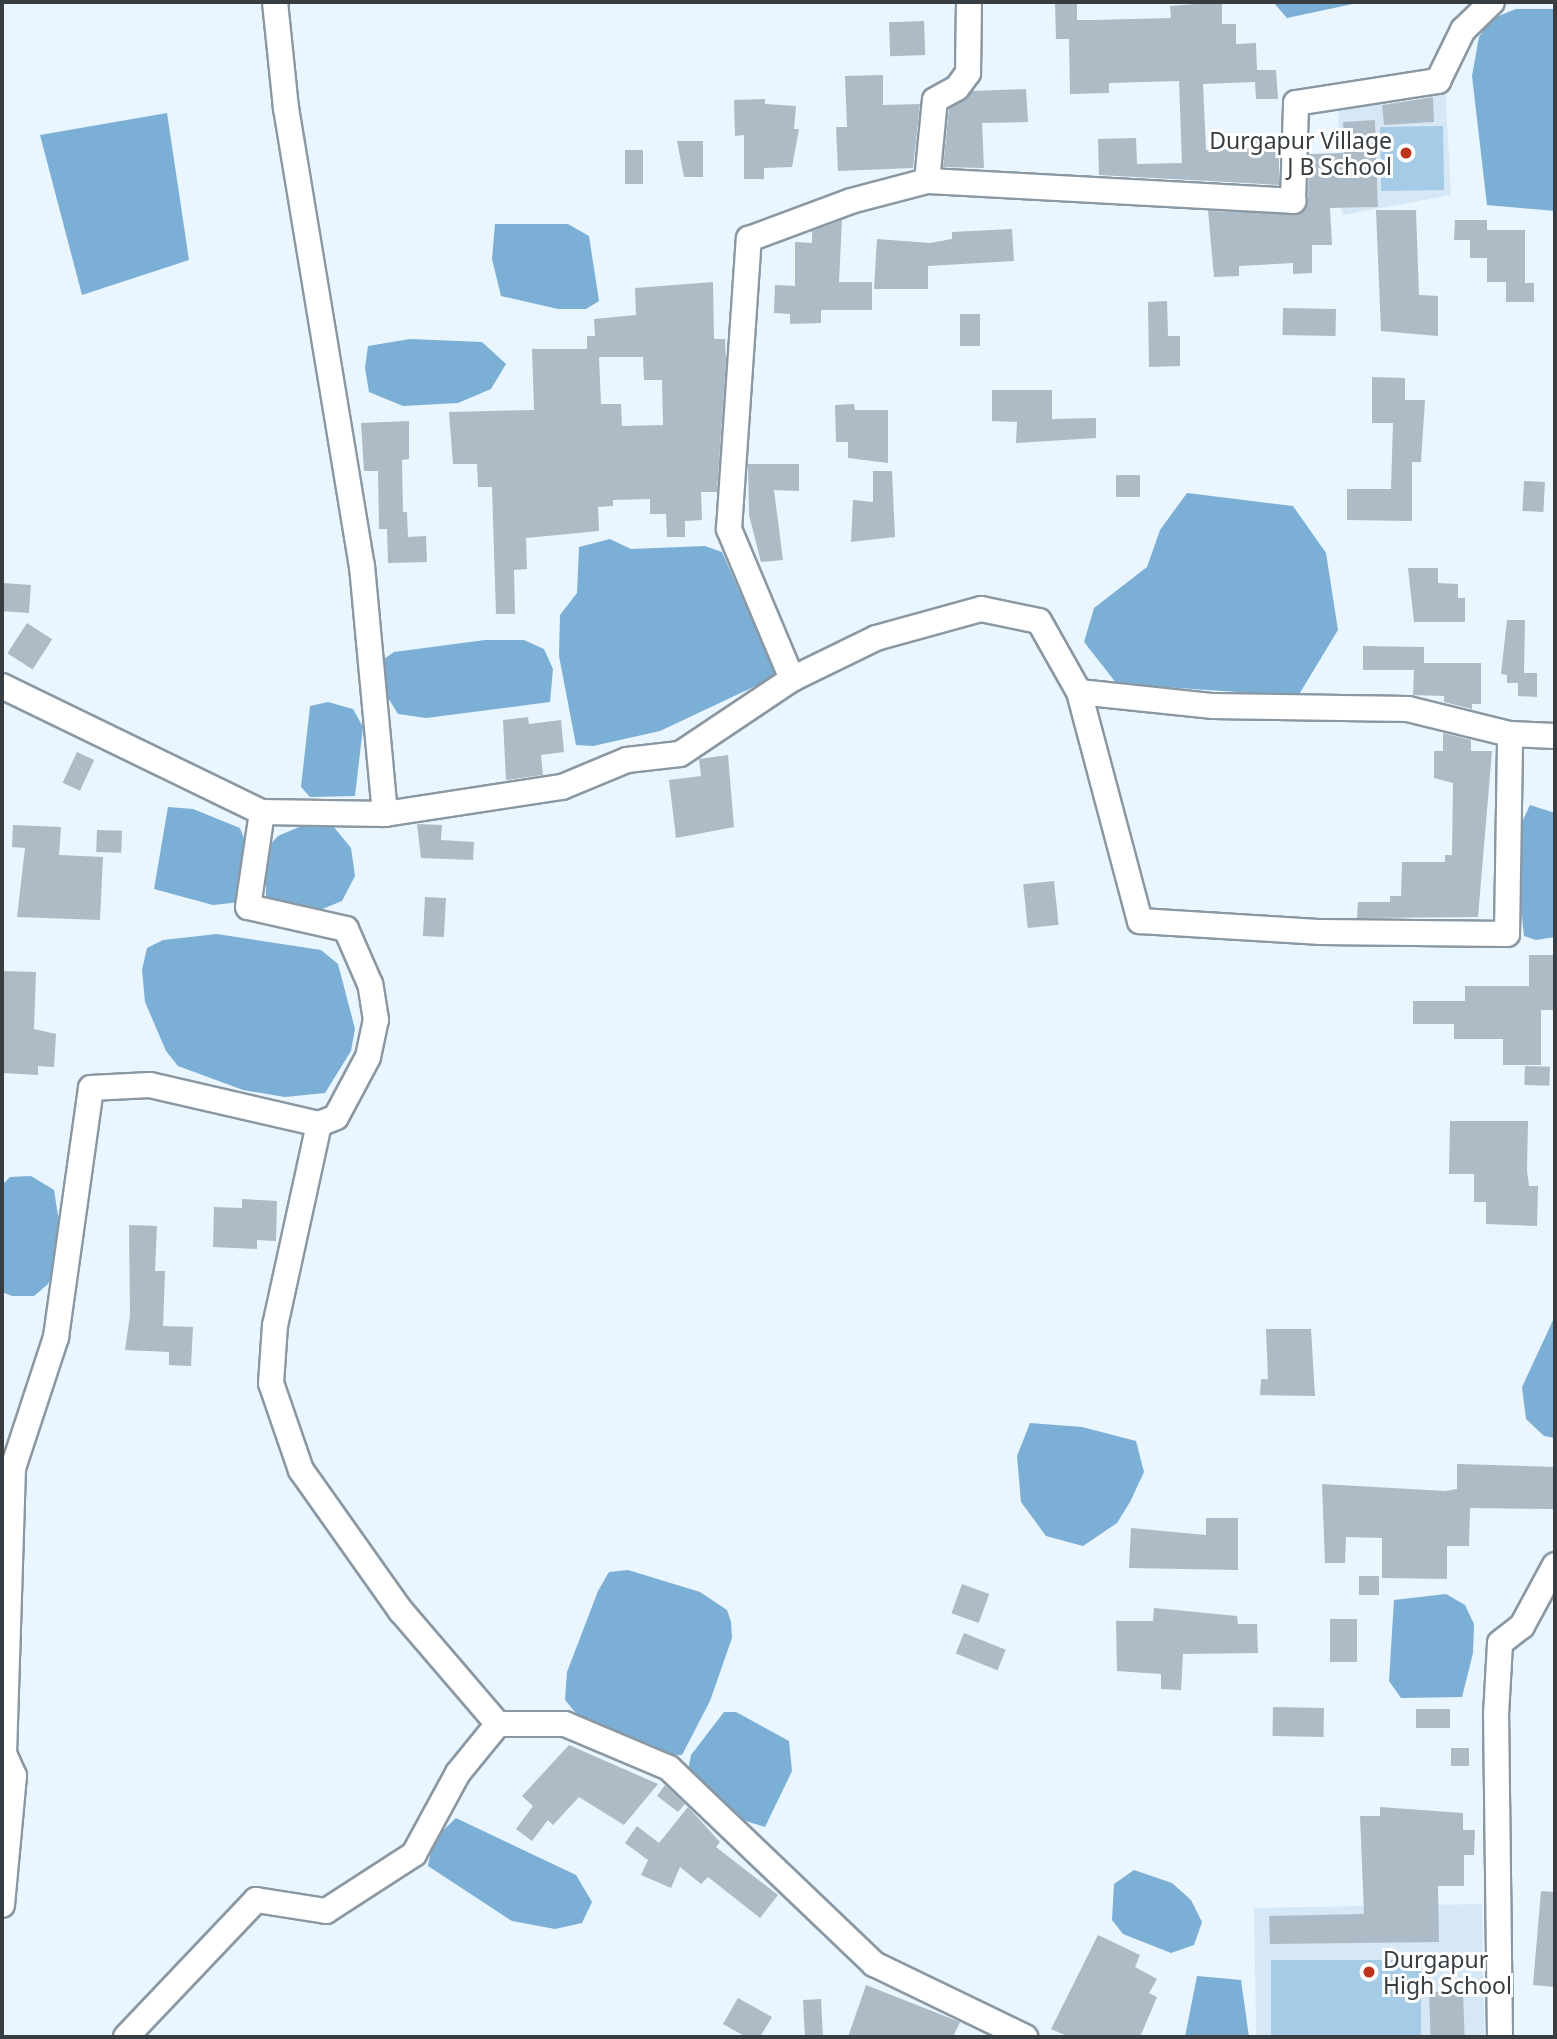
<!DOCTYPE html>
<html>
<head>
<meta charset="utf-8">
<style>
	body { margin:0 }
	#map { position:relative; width:1557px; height:2039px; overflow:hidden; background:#e9f5ff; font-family:"Noto Sans",sans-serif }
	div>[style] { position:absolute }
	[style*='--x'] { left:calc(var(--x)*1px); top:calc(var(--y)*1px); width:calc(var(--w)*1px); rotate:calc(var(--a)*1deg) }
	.built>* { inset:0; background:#d6e7f5; transform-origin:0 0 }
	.green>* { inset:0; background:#a6cbe7; transform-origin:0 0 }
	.water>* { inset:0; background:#7cafd6 }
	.building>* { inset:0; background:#adbbc7; transform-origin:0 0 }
	.roads { filter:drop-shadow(2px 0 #8a98a3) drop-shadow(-2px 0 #8a98a3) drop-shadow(0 2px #8a98a3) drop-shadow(0 -2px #8a98a3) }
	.minor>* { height:24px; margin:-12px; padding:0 12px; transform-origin:12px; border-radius:12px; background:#fff }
	.dots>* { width:19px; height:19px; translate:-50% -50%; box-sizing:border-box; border:4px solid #fff; border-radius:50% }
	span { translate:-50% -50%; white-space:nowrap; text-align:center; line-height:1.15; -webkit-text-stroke:6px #fff; paint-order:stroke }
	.poi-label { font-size:23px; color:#373d41 }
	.right { translate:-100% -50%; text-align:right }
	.left { translate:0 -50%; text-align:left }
	.frame { position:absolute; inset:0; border:4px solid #373d41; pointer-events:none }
</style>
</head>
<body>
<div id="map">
	<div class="built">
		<i style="clip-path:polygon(evenodd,1445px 85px,1451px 195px,1342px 215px,1338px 102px,1445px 85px,1433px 94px,1434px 122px,1384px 124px,1382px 97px,1433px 94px,1445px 85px,1375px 121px,1378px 207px,1346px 208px,1343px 122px,1375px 121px)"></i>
		<i style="left:1482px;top:1904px;width:133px;height:228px;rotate:89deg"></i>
	</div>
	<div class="green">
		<i style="left:1443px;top:126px;width:64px;height:63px;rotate:89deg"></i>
		<i style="left:1271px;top:1960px;width:150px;height:77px"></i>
	</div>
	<div class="water">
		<i style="clip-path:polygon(1273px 2px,1362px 2px,1287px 18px)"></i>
		<i style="clip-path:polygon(1516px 9px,1555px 9px,1555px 211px,1487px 205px,1472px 76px,1479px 37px,1491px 19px)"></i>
		<i style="clip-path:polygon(167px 113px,189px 260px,82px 295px,40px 135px)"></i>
		<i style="clip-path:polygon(495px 224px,568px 224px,589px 236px,599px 301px,586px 309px,558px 309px,501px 296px,492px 259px)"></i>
		<i style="clip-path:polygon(410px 339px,482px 342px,506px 364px,491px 389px,458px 403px,403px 406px,369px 392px,365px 368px,368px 346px)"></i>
		<i style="clip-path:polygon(1187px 493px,1293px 506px,1326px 553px,1338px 630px,1298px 696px,1117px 684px,1084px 642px,1094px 608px,1147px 567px,1160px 530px)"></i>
		<i style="clip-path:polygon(610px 539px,631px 549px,705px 546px,722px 552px,777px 676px,660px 731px,593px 746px,576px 745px,559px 656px,560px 615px,577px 593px,579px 547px)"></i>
		<i style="clip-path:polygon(485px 640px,524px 640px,544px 649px,553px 669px,550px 702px,426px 718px,398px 714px,387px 696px,381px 661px,394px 652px)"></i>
		<i style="clip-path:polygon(328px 702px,353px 709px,363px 727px,355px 796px,310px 797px,301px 787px,310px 706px)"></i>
		<i style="clip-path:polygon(1530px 805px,1555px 813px,1555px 937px,1536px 940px,1524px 936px,1514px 839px)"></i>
		<i style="clip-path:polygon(168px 807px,193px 809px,240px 828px,245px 841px,241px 902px,213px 905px,154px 889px)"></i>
		<i style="clip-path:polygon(306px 824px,333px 826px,351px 848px,355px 876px,342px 901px,320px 910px,283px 909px,266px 901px,266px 849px,278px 836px)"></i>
		<i style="clip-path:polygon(217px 934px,321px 950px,338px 964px,355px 1029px,351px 1051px,325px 1093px,285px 1097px,243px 1090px,178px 1066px,166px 1051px,145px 1002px,142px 970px,147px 948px,163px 940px)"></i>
		<i style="clip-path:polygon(31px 1176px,54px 1190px,63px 1247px,48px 1284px,34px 1296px,12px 1296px,2px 1292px,2px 1185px,10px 1177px)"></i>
		<i style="clip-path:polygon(1555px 1316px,1555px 1438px,1544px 1436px,1526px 1419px,1522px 1387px)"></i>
		<i style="clip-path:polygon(1030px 1423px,1082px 1427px,1136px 1441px,1144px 1472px,1130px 1502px,1117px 1523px,1083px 1546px,1046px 1536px,1021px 1502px,1017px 1456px)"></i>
		<i style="clip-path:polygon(628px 1570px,700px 1592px,727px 1610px,731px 1622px,732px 1638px,710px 1701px,682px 1755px,663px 1755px,580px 1718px,565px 1700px,567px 1672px,598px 1591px,609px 1572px)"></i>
		<i style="clip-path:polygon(1446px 1594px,1465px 1605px,1474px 1624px,1473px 1653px,1462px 1697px,1401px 1698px,1389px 1681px,1394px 1600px)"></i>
		<i style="clip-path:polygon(724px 1712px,736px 1712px,789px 1741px,792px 1771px,765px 1827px,743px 1820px,688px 1770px,691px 1755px)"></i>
		<i style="clip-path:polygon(456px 1818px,576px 1875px,592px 1902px,582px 1923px,555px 1929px,512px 1921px,428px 1866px,433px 1840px)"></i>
		<i style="clip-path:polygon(1134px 1870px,1172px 1883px,1191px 1900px,1202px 1922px,1194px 1945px,1171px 1953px,1123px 1934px,1112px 1920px,1114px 1884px)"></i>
		<i style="clip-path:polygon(1197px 1976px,1241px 1980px,1249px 2037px,1185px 2037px)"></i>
	</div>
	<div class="building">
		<i style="clip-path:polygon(1055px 2px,1077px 2px,1077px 20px,1094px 20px,1171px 18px,1170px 6px,1222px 2px,1222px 24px,1236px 24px,1236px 44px,1256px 43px,1257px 70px,1276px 70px,1278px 99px,1256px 99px,1255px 82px,1203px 84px,1206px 150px,1250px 148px,1249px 139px,1279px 138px,1279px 185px,1099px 175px,1098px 139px,1136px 138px,1137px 164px,1182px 163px,1179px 81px,1109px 83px,1109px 93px,1070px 94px,1069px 39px,1056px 39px)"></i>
		<i style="left:924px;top:21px;width:34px;height:35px;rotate:88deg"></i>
		<i style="clip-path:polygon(883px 75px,883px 105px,920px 104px,913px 168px,838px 171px,836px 127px,847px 127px,845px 76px)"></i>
		<i style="clip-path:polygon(1026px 89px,1028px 122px,982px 123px,984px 168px,943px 167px,949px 109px,973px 91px)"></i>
		<i style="clip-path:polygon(1433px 97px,1434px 122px,1384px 125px,1382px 105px)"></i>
		<i style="clip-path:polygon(765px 99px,765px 104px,796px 106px,794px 129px,799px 129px,792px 167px,764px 168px,764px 179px,744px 179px,744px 135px,735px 136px,734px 100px)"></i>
		<i style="clip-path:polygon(1375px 120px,1378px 207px,1330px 208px,1332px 245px,1312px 245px,1312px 273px,1293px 274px,1293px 263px,1239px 266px,1239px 276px,1214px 277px,1208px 211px,1300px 214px,1308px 201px,1309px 154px,1344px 153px,1343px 122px)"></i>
		<i style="clip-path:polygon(677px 141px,703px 141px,703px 177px,684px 177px)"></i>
		<i style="left:625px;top:150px;width:18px;height:34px"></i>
		<i style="clip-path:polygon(1376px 210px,1416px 210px,1419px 295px,1438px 296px,1438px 336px,1381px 331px)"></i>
		<i style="clip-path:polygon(842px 220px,839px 282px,872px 282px,872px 310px,821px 310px,821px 323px,790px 324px,790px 314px,774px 313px,775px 285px,795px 286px,795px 242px,812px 243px,812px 231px)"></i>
		<i style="clip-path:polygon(1455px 220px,1487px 220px,1487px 230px,1525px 230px,1525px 283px,1534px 283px,1534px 302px,1506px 302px,1506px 282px,1487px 282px,1487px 258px,1470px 258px,1470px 240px,1454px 240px)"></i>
		<i style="clip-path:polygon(1012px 229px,1014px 261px,928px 266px,928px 289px,874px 289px,877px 239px,930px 243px,952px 239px,952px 232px)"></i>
		<i style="clip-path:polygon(evenodd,713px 282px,714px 339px,725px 339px,726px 362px,717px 492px,701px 492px,702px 520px,685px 521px,685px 537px,667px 537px,666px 514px,650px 514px,650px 499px,613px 500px,613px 506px,598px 507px,599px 531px,526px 538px,527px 569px,514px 570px,515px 614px,496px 614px,492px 487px,478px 487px,477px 464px,453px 464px,449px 412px,534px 410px,532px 349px,587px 349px,587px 336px,595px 336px,594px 319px,636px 315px,635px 288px,713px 282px,599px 357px,643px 357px,644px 380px,662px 380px,663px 425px,622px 426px,621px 404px,601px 404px,599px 357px)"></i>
		<i style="clip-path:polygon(1167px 301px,1168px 336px,1180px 336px,1180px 366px,1149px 367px,1148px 302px)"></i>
		<i style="left:1283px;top:308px;width:53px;height:27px;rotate:1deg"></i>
		<i style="left:960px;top:314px;width:20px;height:32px"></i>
		<i style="clip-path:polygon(1372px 377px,1405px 378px,1405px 400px,1425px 400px,1421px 462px,1412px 462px,1412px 521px,1347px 520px,1347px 489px,1391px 489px,1393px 423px,1372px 423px)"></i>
		<i style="clip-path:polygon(992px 390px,1052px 390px,1052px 419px,1096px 418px,1096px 438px,1016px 443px,1017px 422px,992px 421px)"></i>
		<i style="clip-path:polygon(854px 404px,855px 410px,888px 410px,888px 463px,848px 458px,848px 442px,836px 442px,835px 405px)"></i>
		<i style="clip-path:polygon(409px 421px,409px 459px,402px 460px,403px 512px,407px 512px,408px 537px,426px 536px,427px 562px,388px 563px,387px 529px,379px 529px,378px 471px,364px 471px,361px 423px)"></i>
		<i style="clip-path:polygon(748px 464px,799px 464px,799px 491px,774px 490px,783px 560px,761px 562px,749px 515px)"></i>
		<i style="clip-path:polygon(873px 471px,892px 471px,895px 537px,851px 542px,853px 500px,873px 502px)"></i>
		<i style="left:1116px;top:475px;width:24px;height:22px"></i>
		<i style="left:1524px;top:481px;width:21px;height:30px;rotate:3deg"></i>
		<i style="clip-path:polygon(1408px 568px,1438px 568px,1438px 583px,1458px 584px,1458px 598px,1465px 598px,1465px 622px,1414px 622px)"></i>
		<i style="left:2px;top:583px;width:29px;height:28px;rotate:4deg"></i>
		<i style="clip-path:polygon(1507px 620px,1525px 620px,1524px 673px,1537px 673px,1537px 697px,1518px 696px,1518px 683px,1507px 683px,1507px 675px,1501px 674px)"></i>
		<i style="left:27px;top:623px;width:30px;height:36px;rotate:33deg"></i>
		<i style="clip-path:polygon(1363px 646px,1424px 647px,1424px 663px,1481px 663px,1481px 704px,1472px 704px,1472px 709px,1444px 702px,1444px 696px,1413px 695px,1414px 670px,1363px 670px)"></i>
		<i style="clip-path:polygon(528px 717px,529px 724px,561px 720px,564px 752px,541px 755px,543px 775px,506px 780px,503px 720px)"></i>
		<i style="clip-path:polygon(1443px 733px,1471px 740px,1471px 751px,1492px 751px,1478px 917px,1357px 918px,1358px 902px,1390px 902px,1390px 896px,1401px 896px,1402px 862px,1445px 862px,1445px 855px,1452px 855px,1453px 783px,1434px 778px,1434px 751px,1443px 751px)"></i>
		<i style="left:77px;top:752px;width:19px;height:34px;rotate:25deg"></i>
		<i style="clip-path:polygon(728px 755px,734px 827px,676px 838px,669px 780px,701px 776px,699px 759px)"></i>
		<i style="clip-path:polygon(417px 824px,442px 825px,441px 840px,474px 842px,473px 860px,421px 858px)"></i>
		<i style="clip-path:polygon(13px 825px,61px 827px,59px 855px,103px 857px,100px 920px,17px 917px,25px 848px,12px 847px)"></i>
		<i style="left:97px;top:830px;width:25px;height:22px;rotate:2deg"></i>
		<i style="left:1054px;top:881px;width:44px;height:31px;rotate:84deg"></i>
		<i style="left:425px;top:897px;width:21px;height:39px;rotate:3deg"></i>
		<i style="clip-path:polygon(1529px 955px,1554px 955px,1553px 1010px,1541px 1010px,1541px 1065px,1503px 1065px,1503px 1039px,1454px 1039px,1454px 1024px,1413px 1024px,1413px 1001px,1465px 1001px,1465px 986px,1529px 986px)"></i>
		<i style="clip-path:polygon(3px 971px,36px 972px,34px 1029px,56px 1034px,54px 1067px,38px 1066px,38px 1075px,2px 1073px)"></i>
		<i style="left:1525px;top:1066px;width:25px;height:19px;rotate:2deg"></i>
		<i style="clip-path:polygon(1450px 1121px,1528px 1121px,1527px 1171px,1529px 1186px,1538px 1186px,1537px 1226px,1486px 1224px,1486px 1202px,1474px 1202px,1474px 1174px,1449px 1174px)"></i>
		<i style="clip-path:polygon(242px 1199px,277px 1201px,276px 1241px,257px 1240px,257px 1249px,213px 1247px,214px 1207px,242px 1208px)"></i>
		<i style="clip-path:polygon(129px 1225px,157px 1226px,155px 1271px,165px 1271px,163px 1326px,193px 1327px,191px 1366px,169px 1365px,169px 1352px,125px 1350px,130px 1315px)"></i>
		<i style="clip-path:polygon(1266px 1329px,1311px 1329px,1315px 1396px,1260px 1395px,1261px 1379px,1268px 1379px)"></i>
		<i style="clip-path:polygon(1457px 1464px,1555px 1467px,1555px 1509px,1470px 1508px,1469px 1546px,1447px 1546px,1447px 1579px,1382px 1578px,1382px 1538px,1346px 1537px,1345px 1563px,1325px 1563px,1322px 1484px,1445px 1491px,1457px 1489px)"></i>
		<i style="clip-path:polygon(1206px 1518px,1238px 1518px,1238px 1570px,1129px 1568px,1131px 1528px,1206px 1535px)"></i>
		<i style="left:1359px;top:1576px;width:20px;height:19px"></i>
		<i style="left:962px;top:1584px;width:29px;height:31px;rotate:20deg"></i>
		<i style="clip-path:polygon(1154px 1608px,1237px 1616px,1238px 1624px,1257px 1624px,1258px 1653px,1183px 1654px,1181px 1690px,1161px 1689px,1161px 1674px,1117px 1671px,1116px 1621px,1153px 1621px)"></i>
		<i style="left:1330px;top:1619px;width:27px;height:43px"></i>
		<i style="left:964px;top:1633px;width:45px;height:22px;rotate:22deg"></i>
		<i style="left:1273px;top:1707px;width:51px;height:29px;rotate:1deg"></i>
		<i style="left:1416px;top:1709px;width:34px;height:19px"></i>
		<i style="clip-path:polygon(569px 1745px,658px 1784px,624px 1825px,579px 1797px,553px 1825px,548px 1820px,532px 1841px,516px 1829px,533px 1806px,522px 1796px)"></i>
		<i style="left:1451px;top:1748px;width:18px;height:18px"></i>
		<i style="clip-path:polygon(665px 1785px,685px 1804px,678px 1812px,657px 1796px)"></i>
		<i style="clip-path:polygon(688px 1807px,720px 1842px,716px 1847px,778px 1895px,760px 1918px,708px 1877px,701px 1884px,680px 1867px,671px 1888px,641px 1875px,648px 1860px,625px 1843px,637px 1826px,659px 1843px)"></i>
		<i style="clip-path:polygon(1380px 1807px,1463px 1813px,1463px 1830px,1475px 1830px,1474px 1855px,1464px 1855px,1464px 1886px,1438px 1886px,1439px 1942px,1270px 1944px,1269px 1916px,1364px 1914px,1360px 1816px,1380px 1816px)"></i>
		<i style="clip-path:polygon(1541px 1891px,1555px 1892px,1555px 1987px,1533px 1985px)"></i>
		<i style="clip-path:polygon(1098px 1935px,1140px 1955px,1135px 1967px,1157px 1979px,1149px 1993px,1157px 1997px,1140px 2037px,1069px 2037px,1051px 2029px)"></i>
		<i style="clip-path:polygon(866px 1985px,960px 2022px,953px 2037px,848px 2037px)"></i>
		<i style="left:1463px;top:1991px;width:46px;height:34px;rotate:88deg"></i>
		<i style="clip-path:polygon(738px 1998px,772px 2017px,760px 2037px,746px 2037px,723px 2024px)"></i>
		<i style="left:821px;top:1999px;width:38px;height:18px;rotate:87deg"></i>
	</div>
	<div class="roads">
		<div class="minor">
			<i style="--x:275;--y:2;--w:107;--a:84.1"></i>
			<i style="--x:286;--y:108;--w:464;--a:80.6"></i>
			<i style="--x:362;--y:566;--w:249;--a:84.7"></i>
			<i style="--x:927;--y:181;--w:81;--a:-84.4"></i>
			<i style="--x:935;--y:100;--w:25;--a:-29"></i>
			<i style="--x:957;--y:88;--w:19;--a:-54"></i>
			<i style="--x:968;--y:73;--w:71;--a:-89.2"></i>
			<i style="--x:792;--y:679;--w:163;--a:-112.8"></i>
			<i style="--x:729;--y:529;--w:291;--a:-86.1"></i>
			<i style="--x:749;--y:239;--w:109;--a:-20.4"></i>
			<i style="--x:851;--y:201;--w:79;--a:-14.7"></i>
			<i style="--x:927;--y:181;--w:367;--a:3.1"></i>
			<i style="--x:1293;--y:201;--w:98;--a:-88.2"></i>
			<i style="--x:1296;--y:103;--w:144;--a:-8.8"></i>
			<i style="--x:1438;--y:81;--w:57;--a:-63.9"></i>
			<i style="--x:1463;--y:30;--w:40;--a:-44"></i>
			<i style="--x:2;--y:686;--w:289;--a:25.9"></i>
			<i style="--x:262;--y:812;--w:123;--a:0.9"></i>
			<i style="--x:385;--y:814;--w:179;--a:-8.7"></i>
			<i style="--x:562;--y:787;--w:70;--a:-22.6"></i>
			<i style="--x:627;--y:760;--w:53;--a:-6.5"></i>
			<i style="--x:680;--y:754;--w:135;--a:-33.8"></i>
			<i style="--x:792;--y:679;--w:93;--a:-26"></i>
			<i style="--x:876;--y:638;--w:109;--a:-15.4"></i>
			<i style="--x:981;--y:609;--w:59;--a:11.7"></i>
			<i style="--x:1039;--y:621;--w:81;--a:60.6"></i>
			<i style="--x:1079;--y:692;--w:237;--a:75.1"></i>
			<i style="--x:1140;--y:921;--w:182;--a:3.5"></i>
			<i style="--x:1322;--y:932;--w:185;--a:0.6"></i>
			<i style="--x:1507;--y:934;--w:200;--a:-89.1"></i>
			<i style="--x:1079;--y:692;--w:135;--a:6"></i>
			<i style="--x:1213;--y:706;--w:195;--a:0.9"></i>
			<i style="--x:1408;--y:709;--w:105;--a:13.8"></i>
			<i style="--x:1510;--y:734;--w:45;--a:2.5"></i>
			<i style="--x:319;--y:1124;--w:206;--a:102.3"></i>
			<i style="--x:275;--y:1325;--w:58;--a:93.9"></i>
			<i style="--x:271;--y:1383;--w:92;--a:71"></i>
			<i style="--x:301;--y:1470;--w:173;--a:54.7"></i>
			<i style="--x:401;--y:1611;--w:149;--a:49.4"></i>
			<i style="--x:2;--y:1905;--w:130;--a:-84.7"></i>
			<i style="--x:14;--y:1776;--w:24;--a:-114"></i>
			<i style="--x:4;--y:1754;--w:286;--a:-88.2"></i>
			<i style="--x:13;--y:1468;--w:138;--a:-71.8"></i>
			<i style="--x:56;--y:1337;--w:251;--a:-82"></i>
			<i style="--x:91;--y:1088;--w:59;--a:-2.9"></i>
			<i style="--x:150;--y:1085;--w:173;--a:13"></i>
			<i style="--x:319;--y:1124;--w:18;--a:-22"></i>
			<i style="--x:336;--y:1117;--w:68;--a:-61.9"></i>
			<i style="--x:368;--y:1057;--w:38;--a:-78"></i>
			<i style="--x:376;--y:1020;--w:36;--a:-99"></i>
			<i style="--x:370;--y:984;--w:60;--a:-113.6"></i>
			<i style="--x:346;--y:929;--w:100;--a:-167.3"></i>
			<i style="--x:248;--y:907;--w:96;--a:-81.6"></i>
			<i style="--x:126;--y:2037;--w:189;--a:-46.5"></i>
			<i style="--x:256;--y:1900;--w:71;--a:8.9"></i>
			<i style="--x:326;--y:1911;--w:105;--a:-32.9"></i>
			<i style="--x:414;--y:1854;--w:92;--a:-61.5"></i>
			<i style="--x:458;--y:1773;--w:63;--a:-50.8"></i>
			<i style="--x:498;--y:1724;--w:67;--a:0"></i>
			<i style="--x:565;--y:1724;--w:113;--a:22.9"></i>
			<i style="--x:669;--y:1768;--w:284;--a:43.7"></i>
			<i style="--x:874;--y:1964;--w:168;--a:25.8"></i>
			<i style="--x:1500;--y:2037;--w:322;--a:-90.7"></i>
			<i style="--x:1496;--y:1715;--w:72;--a:-86.8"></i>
			<i style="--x:1500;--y:1643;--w:28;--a:-38"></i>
			<i style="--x:1522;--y:1626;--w:69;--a:-61.6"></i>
		</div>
	</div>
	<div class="dots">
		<i style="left:1406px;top:153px;background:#be321a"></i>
		<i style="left:1369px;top:1972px;background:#be321a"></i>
	</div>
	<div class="poi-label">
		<span class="right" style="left:1392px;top:153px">Durgapur Village<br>J B School</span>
		<span class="left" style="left:1383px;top:1972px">Durgapur<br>High School</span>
	</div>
	<div class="frame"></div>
</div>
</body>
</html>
